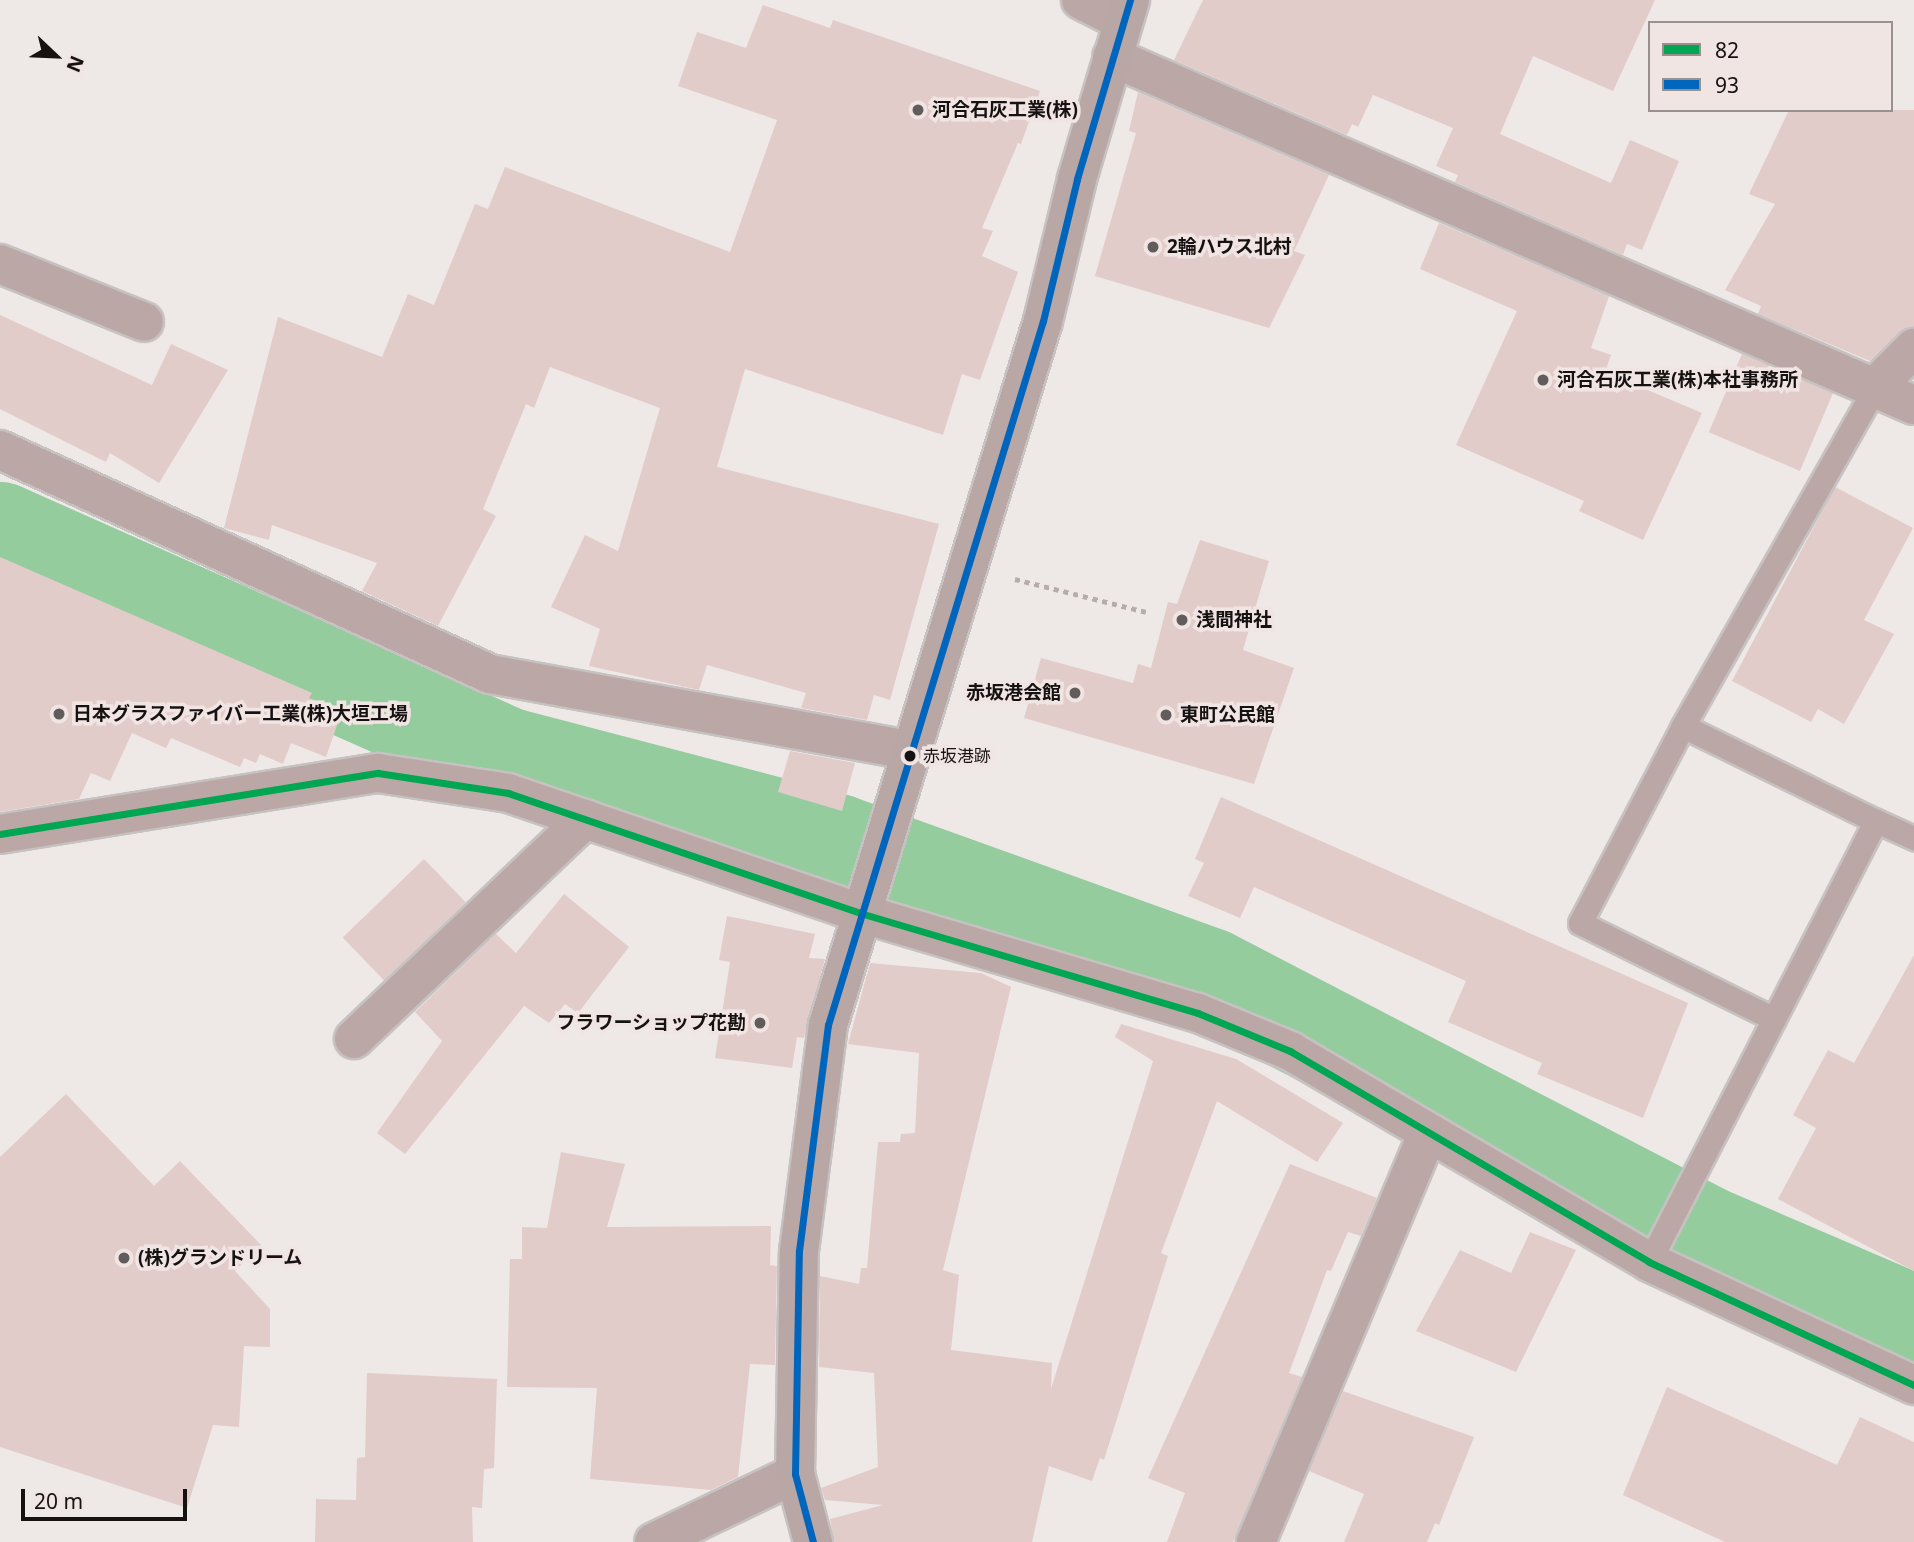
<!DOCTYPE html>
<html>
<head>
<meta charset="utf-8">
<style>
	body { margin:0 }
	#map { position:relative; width:1914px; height:1542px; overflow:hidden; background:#eee8e7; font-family:"Noto Sans","Noto Sans JP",sans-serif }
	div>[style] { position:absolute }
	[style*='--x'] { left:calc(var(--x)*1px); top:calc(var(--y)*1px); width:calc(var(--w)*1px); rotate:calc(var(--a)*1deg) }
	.river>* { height:100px; margin:-50px; padding:0 50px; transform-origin:50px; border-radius:50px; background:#94cc9e }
	.building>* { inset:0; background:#e2ccca; transform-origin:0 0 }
	.path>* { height:4.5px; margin-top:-2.25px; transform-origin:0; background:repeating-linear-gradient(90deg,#b8acab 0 5px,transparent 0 10px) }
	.roads { filter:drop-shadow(2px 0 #c6c2c1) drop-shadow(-2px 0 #c6c2c1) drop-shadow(0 2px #c6c2c1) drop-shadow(0 -2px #c6c2c1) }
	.service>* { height:23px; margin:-11.5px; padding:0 11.5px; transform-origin:11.5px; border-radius:11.5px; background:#bba8a6 }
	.minor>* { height:38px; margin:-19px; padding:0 19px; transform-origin:19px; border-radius:19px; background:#bba8a6 }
	.secondary>* { height:38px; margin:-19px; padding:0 19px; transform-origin:19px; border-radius:19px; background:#b9a7a5 }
	.bus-1>* { height:7px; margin:-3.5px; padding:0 3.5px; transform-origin:3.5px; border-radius:3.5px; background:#00a651 }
	.bus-2>* { height:7px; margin:-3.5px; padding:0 3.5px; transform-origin:3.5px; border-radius:3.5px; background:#0065bd }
	.dots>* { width:19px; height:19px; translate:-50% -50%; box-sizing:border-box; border:4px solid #f1e5e4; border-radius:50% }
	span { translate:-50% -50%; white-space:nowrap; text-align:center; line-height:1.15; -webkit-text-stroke:7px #f1e5e4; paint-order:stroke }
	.bus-label { font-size:17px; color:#161211 }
	.left { translate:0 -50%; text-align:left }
	.poi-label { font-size:19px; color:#161211; font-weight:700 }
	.right { translate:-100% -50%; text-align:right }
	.legend { position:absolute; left:1648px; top:21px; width:245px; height:91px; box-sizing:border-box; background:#f1e5e4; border:2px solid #999190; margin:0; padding:9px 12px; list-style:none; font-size:21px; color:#161211 }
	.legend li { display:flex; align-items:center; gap:14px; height:35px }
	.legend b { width:35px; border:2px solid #999190 }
	.north { position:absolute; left:21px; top:21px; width:70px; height:70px; -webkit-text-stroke:5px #f1e5e4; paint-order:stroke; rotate:113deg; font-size:19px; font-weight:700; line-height:28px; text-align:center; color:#161211 }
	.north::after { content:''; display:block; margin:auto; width:24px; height:32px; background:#161211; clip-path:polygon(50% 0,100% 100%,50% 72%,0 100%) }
	.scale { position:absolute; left:21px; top:1489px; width:166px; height:32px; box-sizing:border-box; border:4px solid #161211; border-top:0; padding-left:9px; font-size:21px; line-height:24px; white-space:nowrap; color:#161211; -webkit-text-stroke:5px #f1e5e4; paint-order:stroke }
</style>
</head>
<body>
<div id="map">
	<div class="river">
		<i style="--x:0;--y:532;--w:554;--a:23.97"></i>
		<i style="--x:506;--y:757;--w:342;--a:14.7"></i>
		<i style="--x:837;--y:844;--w:395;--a:19.8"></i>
		<i style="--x:1209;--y:978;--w:560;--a:27.43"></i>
		<i style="--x:1706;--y:1236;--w:226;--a:23.2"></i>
	</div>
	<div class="building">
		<i style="clip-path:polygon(1203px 0,1655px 0,1613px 91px,1533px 56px,1500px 134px,1611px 183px,1630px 140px,1679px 161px,1642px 250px,1627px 244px,1623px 255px,1455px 182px,1458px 175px,1436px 166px,1453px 128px,1373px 95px,1358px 127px,1352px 124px,1347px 135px,1174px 60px)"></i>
		<i style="clip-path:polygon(763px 5px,830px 28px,833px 20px,1040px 91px,1021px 144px,1018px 143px,982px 228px,993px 231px,982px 256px,1018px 272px,980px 380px,962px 374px,943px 435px,745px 369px,717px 467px,939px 524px,890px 700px,874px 695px,867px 720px,801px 708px,806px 693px,707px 665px,699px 690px,589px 666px,600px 629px,551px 607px,585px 535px,618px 551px,660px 408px,550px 367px,534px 408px,526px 404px,483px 509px,496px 516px,438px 626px,362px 591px,377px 563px,272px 525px,269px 540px,224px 528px,278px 317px,382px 357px,408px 294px,434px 305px,475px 204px,488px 209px,505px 167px,730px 252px,777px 120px,678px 86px,697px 32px,746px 48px)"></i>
		<i style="clip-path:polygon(1138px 92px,1329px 175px,1294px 251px,1305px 255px,1269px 328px,1095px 276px,1136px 133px,1129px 131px)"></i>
		<i style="clip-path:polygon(1789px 110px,1914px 110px,1914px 327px,1899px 333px,1870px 361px,1758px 314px,1761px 306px,1725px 290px,1775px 204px,1749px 194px)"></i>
		<i style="clip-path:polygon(1439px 223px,1609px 296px,1591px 348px,1611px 355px,1605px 372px,1702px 413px,1643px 540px,1579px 511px,1584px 501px,1456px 445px,1517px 311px,1420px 269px)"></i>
		<i style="clip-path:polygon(0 315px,152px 385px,171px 344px,228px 370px,159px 483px,110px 453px,106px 462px,0 409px)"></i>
		<i style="left:1742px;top:354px;width:99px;height:85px;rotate:23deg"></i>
		<i style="clip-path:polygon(1835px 487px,1913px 528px,1864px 620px,1894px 634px,1844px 724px,1818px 709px,1811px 722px,1732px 681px)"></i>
		<i style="clip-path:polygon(1200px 540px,1269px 561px,1243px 650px,1294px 668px,1254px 784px,1024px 718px,1041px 658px,1133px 683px,1138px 664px,1151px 668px,1168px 602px,1177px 604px)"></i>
		<i style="clip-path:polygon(0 557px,312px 693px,309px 698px,342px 711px,326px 757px,291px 743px,283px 764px,260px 754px,256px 763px,244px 758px,240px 767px,171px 738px,166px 748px,132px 733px,110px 781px,91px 773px,79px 799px,0 812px)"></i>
		<i style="clip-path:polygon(790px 751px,855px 763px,842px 811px,778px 792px)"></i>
		<i style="clip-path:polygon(1221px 797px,1688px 1003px,1643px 1118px,1537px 1074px,1542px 1063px,1448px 1022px,1466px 981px,1254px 887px,1240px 918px,1188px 896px,1204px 863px,1195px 859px)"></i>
		<i style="left:424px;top:859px;width:60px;height:113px;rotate:46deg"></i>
		<i style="clip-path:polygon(564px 894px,629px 947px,578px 1013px,565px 1004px,549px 1023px,524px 1006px,405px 1154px,377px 1133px,442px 1041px,415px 1012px,496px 934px,516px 953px)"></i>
		<i style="clip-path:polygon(727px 916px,815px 934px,809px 958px,825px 959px,804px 1038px,797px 1037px,792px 1068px,715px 1058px,730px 962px,719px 960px)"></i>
		<i style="clip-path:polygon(1914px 955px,1914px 1271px,1778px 1199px,1816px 1128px,1793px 1115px,1828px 1050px,1854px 1063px)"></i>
		<i style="clip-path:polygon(870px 963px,981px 973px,1011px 987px,943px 1270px,959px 1275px,951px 1350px,1052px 1363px,1051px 1389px,1153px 1061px,1115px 1037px,1121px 1024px,1236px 1059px,1343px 1123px,1317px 1162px,1217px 1101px,1161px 1253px,1168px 1256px,1104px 1460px,1100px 1458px,1092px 1481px,1049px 1466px,1032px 1542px,834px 1542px,830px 1519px,883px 1505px,825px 1500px,821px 1488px,878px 1467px,874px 1373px,819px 1367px,820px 1276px,859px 1284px,861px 1268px,867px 1268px,878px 1142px,900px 1142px,901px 1134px,915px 1133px,919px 1053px,848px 1044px)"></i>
		<i style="clip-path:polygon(66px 1094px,154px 1186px,180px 1161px,261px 1245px,235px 1271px,270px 1309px,270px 1347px,244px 1346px,239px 1427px,213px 1425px,187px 1508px,0 1447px,0 1157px)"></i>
		<i style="clip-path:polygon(561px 1152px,625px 1164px,607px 1227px,771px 1226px,770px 1265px,777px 1266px,775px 1365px,750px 1364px,738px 1477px,711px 1490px,590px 1479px,597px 1388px,507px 1387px,510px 1259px,522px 1259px,522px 1227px,547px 1228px)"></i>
		<i style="clip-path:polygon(1290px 1164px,1377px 1198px,1361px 1236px,1348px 1232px,1331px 1271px,1327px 1270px,1289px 1373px,1302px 1377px,1233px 1542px,1167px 1542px,1185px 1493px,1148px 1478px)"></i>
		<i style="clip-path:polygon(1530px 1232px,1576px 1250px,1516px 1372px,1416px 1331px,1460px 1250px,1511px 1273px)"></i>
		<i style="clip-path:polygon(367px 1373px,497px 1379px,494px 1468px,484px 1469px,482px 1508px,472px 1507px,473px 1542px,315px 1542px,316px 1499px,356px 1500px,357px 1458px,365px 1457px)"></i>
		<i style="clip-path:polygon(1667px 1387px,1837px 1465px,1860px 1417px,1914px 1442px,1914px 1542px,1725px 1542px,1623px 1495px)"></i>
		<i style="clip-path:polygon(1343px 1391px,1474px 1437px,1439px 1525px,1435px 1523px,1427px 1542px,1344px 1542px,1364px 1494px,1309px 1471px)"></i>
	</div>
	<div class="path">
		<i style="--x:1015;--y:579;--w:135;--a:14.1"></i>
	</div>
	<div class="roads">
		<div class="service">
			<i style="--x:1683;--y:726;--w:391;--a:-60.4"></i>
			<i style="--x:1876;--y:821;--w:42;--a:24.1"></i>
			<i style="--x:1649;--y:1262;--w:496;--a:-62.8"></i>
			<i style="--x:1876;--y:821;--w:215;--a:-153.8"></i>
			<i style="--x:1683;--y:726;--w:222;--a:117.6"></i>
			<i style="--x:1580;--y:923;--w:216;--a:26.3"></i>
		</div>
		<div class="minor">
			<i style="--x:1081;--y:0;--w:45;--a:26.6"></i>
			<i style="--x:1112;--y:57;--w:874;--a:23.46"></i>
			<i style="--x:0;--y:264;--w:155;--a:21.9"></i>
			<i style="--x:1876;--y:386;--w:54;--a:-45"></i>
			<i style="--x:0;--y:450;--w:539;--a:24.57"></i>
			<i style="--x:490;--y:674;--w:430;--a:10.3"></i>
			<i style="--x:0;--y:834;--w:383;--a:-9.2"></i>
			<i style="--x:378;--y:773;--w:132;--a:8.7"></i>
			<i style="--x:508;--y:793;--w:372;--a:18.8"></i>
			<i style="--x:860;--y:913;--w:352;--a:16.5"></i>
			<i style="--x:1198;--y:1013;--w:100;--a:22.4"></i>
			<i style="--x:1290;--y:1051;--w:416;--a:30.4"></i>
			<i style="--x:1649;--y:1262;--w:292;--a:24.9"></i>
			<i style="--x:354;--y:1039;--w:319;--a:-43.6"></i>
			<i style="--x:654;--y:1542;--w:157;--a:-25.7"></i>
			<i style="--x:1256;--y:1542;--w:444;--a:-67.2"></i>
		</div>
		<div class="secondary">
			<i style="--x:813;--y:1542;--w:70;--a:-104.8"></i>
			<i style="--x:795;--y:1474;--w:223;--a:-89"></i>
			<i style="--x:799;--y:1251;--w:228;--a:-82.7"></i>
			<i style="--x:828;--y:1025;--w:736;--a:-73.02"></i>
			<i style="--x:1043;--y:321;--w:146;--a:-76.5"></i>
			<i style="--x:1077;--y:179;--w:187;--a:-73.5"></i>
		</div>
	</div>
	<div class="bus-1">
		<i style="--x:0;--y:834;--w:383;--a:-9.2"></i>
		<i style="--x:378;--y:773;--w:132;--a:8.7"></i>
		<i style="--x:508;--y:793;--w:372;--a:18.8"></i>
		<i style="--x:860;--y:913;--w:352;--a:16.5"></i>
		<i style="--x:1198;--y:1013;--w:100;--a:22.4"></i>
		<i style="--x:1290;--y:1051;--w:416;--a:30.4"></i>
		<i style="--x:1649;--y:1262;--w:292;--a:24.9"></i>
	</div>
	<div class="bus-2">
		<i style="--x:813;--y:1542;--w:70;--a:-104.8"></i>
		<i style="--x:795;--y:1474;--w:223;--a:-89"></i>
		<i style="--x:799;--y:1251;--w:228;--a:-82.7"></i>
		<i style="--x:828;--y:1025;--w:736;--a:-73.02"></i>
		<i style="--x:1043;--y:321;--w:146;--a:-76.5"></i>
		<i style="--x:1077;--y:179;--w:187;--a:-73.5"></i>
	</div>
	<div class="dots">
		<i style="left:918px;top:110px;background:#625d5c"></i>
		<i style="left:1153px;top:247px;background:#625d5c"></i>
		<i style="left:1543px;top:380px;background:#625d5c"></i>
		<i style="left:1182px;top:620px;background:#625d5c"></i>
		<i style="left:1075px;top:693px;background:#625d5c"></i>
		<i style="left:59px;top:714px;background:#625d5c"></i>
		<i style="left:1166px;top:715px;background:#625d5c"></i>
		<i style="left:910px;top:756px;background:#161211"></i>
		<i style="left:760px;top:1023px;background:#625d5c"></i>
		<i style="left:124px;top:1258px;background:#625d5c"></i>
	</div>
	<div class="bus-label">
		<span class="left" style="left:923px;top:756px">赤坂港跡</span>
	</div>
	<div class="poi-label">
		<span class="left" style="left:932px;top:110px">河合石灰工業(株)</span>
		<span class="left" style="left:1167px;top:247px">2輪ハウス北村</span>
		<span class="left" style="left:1557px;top:380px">河合石灰工業(株)本社事務所</span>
		<span class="left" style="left:1196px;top:620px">浅間神社</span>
		<span class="right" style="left:1061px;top:693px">赤坂港会館</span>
		<span class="left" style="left:73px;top:714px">日本グラスファイバー工業(株)大垣工場</span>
		<span class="left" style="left:1180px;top:715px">東町公民館</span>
		<span class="right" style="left:746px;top:1023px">フラワーショップ花勘</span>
		<span class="left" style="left:138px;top:1258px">(株)グランドリーム</span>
	</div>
	<ul class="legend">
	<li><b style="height:9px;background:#00a651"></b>82</li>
	<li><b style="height:9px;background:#0065bd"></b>93</li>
	</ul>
	<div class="north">N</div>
	<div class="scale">20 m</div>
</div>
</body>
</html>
